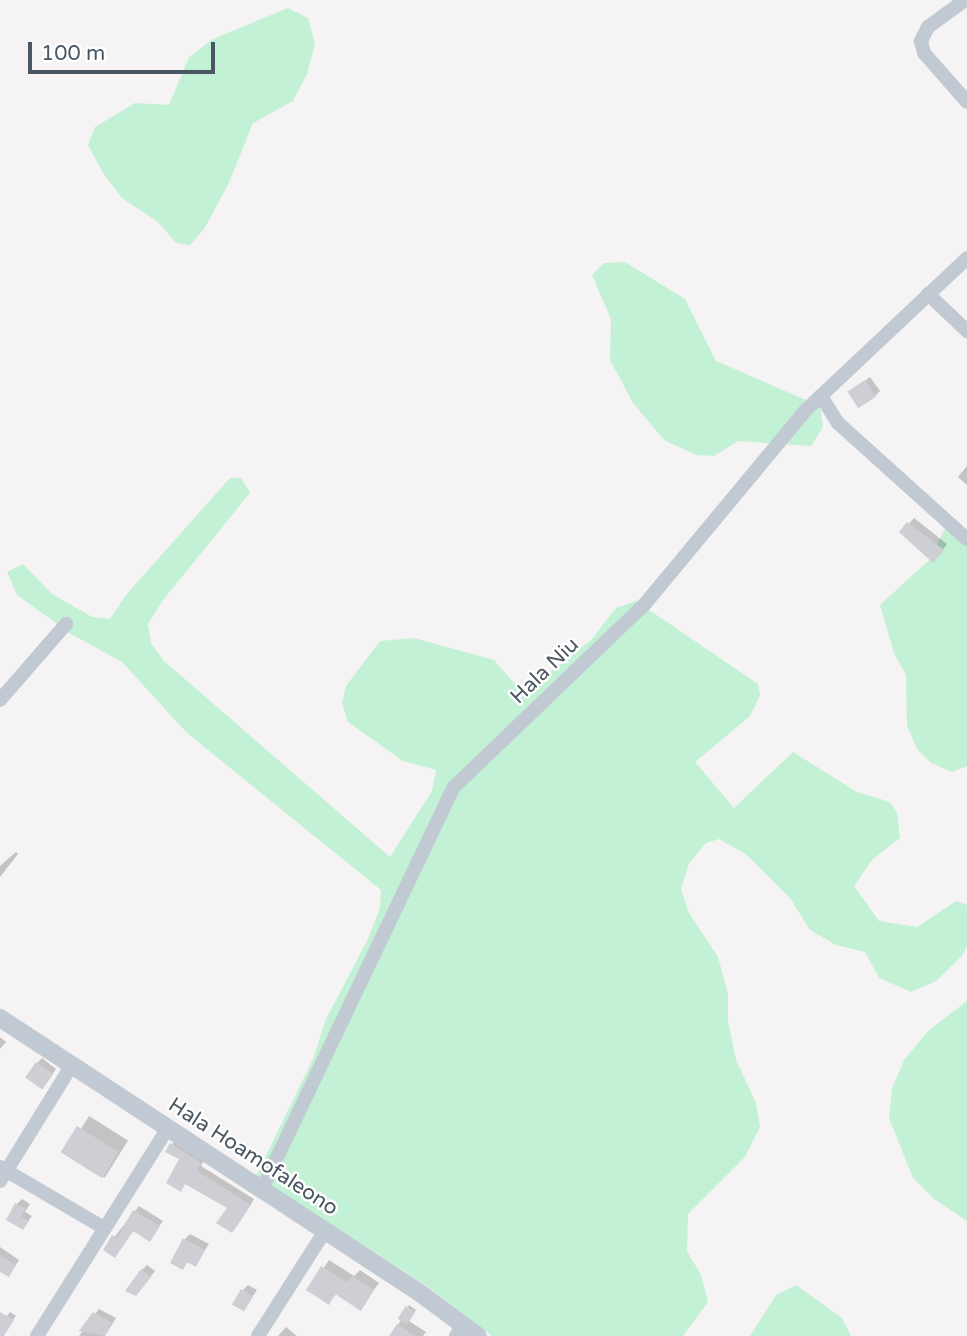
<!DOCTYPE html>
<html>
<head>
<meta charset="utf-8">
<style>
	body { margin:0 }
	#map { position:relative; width:967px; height:1336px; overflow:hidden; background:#f5f3f3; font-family:"Varela Round",sans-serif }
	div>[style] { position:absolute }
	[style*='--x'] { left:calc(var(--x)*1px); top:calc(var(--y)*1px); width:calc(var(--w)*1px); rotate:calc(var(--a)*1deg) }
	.green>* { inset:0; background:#c3f1d5 }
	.shadow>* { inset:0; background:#0003; transform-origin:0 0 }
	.building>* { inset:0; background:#cdcfd5; transform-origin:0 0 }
	.minor>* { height:14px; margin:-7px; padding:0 7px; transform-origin:7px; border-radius:7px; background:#c1cad2 }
	.tertiary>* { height:18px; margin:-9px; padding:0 9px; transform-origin:9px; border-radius:9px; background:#c1cad2 }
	span { translate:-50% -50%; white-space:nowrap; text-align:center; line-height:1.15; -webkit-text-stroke:5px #fff; paint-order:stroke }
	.street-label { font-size:21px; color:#4a5661 }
	.scale { position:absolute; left:28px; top:42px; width:187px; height:32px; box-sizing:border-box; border:4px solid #4a5661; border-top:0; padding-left:9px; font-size:21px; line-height:24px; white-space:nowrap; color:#4a5661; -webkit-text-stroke:5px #fff; paint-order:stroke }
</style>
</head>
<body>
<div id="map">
	<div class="green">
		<i style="clip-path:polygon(288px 8px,308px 18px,315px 44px,307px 74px,293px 101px,253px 123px,228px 185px,204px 229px,190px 245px,176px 243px,158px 222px,122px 198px,103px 173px,88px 145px,95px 127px,135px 103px,169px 105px,189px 57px,213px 39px)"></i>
		<i style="clip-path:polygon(625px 262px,685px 299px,716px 361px,820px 406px,823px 427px,811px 446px,738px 441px,714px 456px,696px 455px,664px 440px,633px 403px,610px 360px,611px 319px,592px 275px,604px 263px)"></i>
		<i style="clip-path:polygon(230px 478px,241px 478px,250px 493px,163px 600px,148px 624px,151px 643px,163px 660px,390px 857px,432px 791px,436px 770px,403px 761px,348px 722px,342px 703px,346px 686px,380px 641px,414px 638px,494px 660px,523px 693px,591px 640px,616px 608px,636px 601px,758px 684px,760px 695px,750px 716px,695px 762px,734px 808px,793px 752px,857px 792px,890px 802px,897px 813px,900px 838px,872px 860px,854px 886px,879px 921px,917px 927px,956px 901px,967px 905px,967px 946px,962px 956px,936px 981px,911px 992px,879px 978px,865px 952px,836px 945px,810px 930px,790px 898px,747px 855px,719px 839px,706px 843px,689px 863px,681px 889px,689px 913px,718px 957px,728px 994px,728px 1021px,736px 1060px,756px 1103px,760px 1127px,745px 1157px,688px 1214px,687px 1251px,701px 1275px,708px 1302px,683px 1336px,492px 1336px,427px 1286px,256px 1176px,313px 1059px,326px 1019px,368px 939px,380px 908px,381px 890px,187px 733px,122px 662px,71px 634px,17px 595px,7px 572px,23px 564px,52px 594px,92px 617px,110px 619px,126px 595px)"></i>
		<i style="clip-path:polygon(946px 527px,967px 534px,967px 766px,952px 772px,931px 763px,917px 749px,907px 726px,906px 675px,894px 653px,880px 605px,929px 560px)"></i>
		<i style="clip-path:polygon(967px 1001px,967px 1221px,934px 1199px,913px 1178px,889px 1118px,892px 1089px,904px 1060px,928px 1031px)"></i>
		<i style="clip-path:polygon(796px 1285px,842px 1318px,851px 1336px,750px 1336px,776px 1295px)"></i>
	</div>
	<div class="shadow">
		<i style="clip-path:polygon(870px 377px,880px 391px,875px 396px,855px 388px)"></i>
		<i style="clip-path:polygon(967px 466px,967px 485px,958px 477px)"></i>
		<i style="clip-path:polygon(914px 518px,947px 544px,938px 556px,902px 532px)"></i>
		<i style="clip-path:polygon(16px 852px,18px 854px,0 877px,0 866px)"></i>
		<i style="clip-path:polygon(0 1037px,6px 1042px,0 1049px)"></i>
		<i style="clip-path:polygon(42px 1058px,56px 1069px,47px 1082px,37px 1063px)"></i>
		<i style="left:89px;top:1116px;width:46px;height:44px;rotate:32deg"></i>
		<i style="clip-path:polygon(177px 1139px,205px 1158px,201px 1166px,254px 1199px,237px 1226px,229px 1207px,186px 1183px,181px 1189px,182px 1159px,172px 1144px)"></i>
		<i style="clip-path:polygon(22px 1199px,30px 1204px,25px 1212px,32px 1216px,23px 1228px,17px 1204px)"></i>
		<i style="clip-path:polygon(139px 1206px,163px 1221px,150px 1239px,134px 1230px,115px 1256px,105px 1249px)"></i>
		<i style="clip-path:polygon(190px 1234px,209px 1244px,195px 1265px,188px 1262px,183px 1267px,185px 1239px)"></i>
		<i style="clip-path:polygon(0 1247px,19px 1260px,12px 1271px,0 1270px)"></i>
		<i style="clip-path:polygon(329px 1260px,354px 1276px,360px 1270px,379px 1283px,360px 1309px,337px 1293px,329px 1302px,309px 1290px)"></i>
		<i style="clip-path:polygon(147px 1265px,155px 1271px,141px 1289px,142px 1270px)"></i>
		<i style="clip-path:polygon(248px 1285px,257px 1290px,244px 1310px,243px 1290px)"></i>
		<i style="clip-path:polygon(409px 1305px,416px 1310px,409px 1321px,426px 1332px,423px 1336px,392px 1336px)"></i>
		<i style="clip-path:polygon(99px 1309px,116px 1318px,105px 1336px,79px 1336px)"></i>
		<i style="clip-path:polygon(10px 1312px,16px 1316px,0 1336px,0 1326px)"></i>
		<i style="clip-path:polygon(286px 1327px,297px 1336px,278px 1336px)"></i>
	</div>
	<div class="building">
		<i style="left:865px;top:380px;width:20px;height:21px;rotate:57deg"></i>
		<i style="clip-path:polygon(907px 522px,944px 550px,933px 563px,899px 532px)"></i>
		<i style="left:36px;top:1062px;width:21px;height:19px;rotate:35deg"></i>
		<i style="left:77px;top:1126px;width:49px;height:31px;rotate:32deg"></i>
		<i style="clip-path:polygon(170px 1143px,201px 1163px,197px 1171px,251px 1205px,232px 1233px,216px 1223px,227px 1208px,185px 1184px,181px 1192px,166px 1183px,179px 1159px,165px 1152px)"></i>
		<i style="clip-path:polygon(15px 1203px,26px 1209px,21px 1217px,29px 1221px,23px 1230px,6px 1220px)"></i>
		<i style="clip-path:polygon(133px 1210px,160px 1226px,150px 1242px,133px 1231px,115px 1258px,103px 1250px,112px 1235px,117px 1238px)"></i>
		<i style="clip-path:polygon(183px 1238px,205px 1250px,196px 1267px,187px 1262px,183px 1270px,170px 1263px)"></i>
		<i style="clip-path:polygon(0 1255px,16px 1265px,9px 1277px,0 1272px)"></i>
		<i style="clip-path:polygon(321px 1266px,347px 1282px,352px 1276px,374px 1290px,361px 1311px,335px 1294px,329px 1305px,306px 1290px)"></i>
		<i style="clip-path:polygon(141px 1269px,151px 1277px,136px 1296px,125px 1291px)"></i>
		<i style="left:241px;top:1289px;width:14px;height:18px;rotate:30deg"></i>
		<i style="left:406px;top:1306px;width:11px;height:15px;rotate:34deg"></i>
		<i style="clip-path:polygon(0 1312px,14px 1320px,4px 1336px,0 1336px)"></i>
		<i style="clip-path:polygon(93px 1312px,112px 1323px,105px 1336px,79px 1331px)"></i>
		<i style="clip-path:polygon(397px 1324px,416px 1336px,389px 1336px)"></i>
	</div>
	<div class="minor">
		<i style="--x:965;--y:0;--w:46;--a:143.9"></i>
		<i style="--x:928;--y:27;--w:16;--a:117"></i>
		<i style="--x:921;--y:41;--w:12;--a:76"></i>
		<i style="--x:924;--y:53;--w:65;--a:48.7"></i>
		<i style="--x:928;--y:294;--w:54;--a:43.5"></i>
		<i style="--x:821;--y:396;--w:32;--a:58"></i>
		<i style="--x:838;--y:423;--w:173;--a:42"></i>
		<i style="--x:0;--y:700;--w:101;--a:-49"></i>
		<i style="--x:0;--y:1167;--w:121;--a:30.4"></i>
		<i style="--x:0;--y:1181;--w:133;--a:-58.2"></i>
		<i style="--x:262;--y:1189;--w:445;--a:-64.5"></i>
		<i style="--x:454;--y:787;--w:263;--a:-43.8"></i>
		<i style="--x:644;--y:605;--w:255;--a:-50.3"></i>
		<i style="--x:807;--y:409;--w:220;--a:-43.3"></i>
		<i style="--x:37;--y:1336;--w:246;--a:-57.8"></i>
		<i style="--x:258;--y:1336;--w:125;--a:-57.5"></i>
		<i style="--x:456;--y:1336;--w:14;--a:-60"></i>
	</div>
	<div class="tertiary">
		<i style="--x:0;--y:1018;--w:502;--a:33.22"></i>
		<i style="--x:420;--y:1293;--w:72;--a:36.6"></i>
	</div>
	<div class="street-label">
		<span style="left:545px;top:671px;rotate:-44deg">Hala Niu</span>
		<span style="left:253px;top:1157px;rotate:33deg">Hala Hoamofaleono</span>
	</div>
	<div class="scale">100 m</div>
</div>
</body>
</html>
